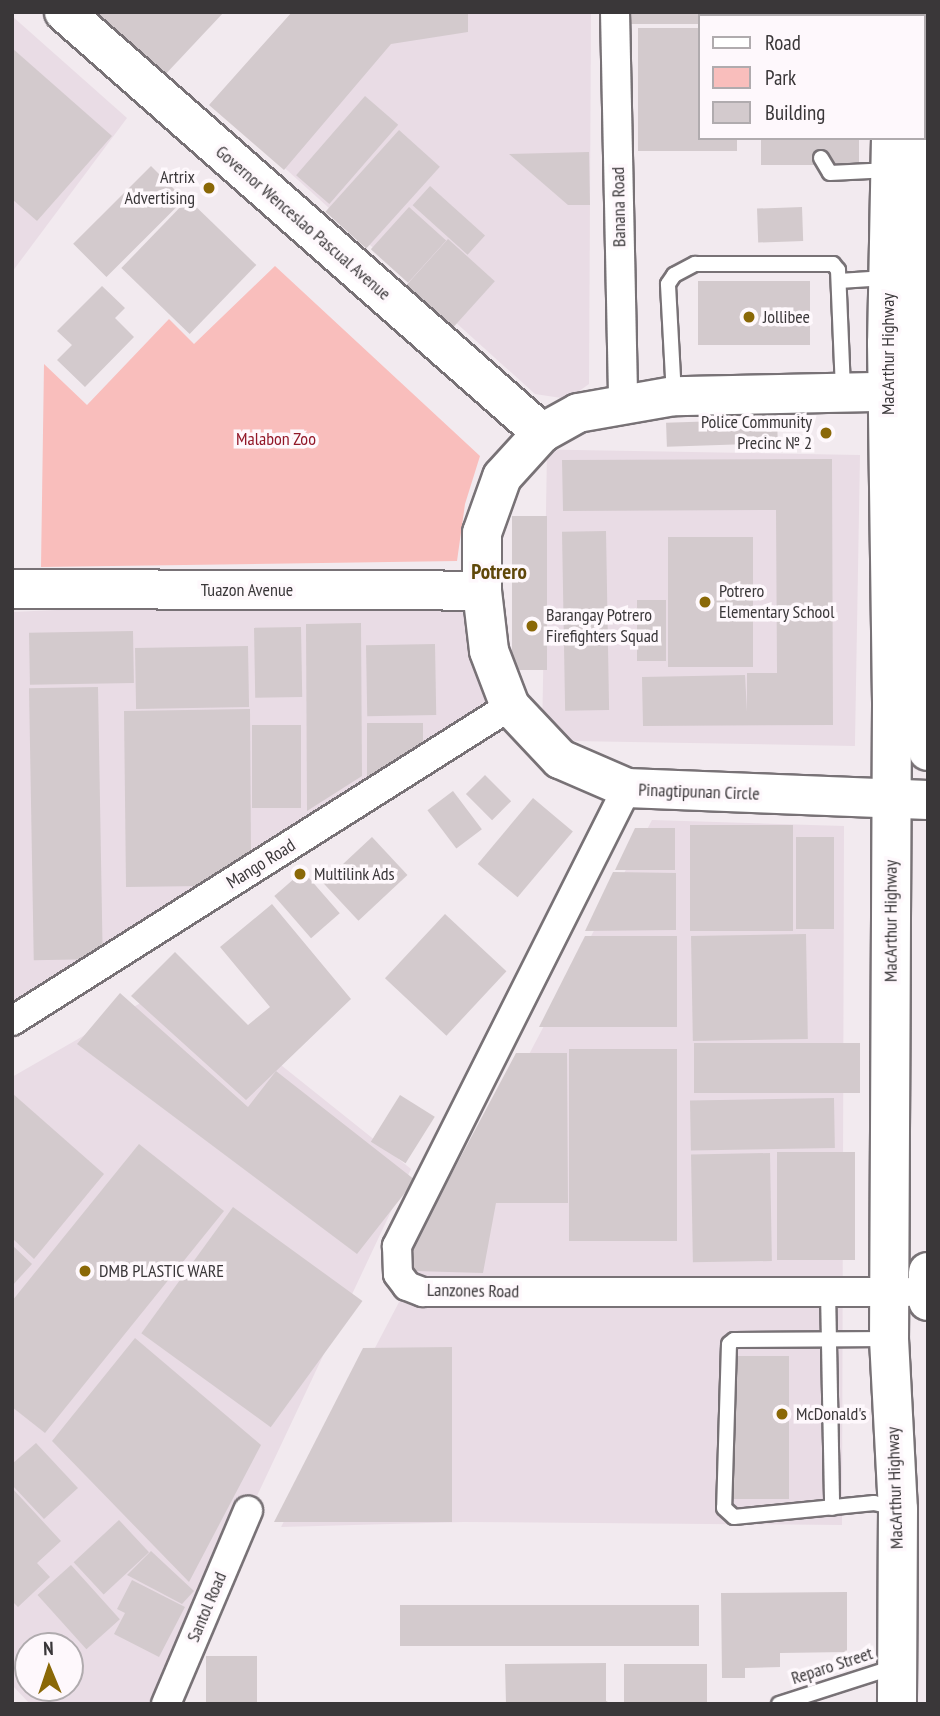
<!DOCTYPE html>
<html>
<head>
<meta charset="utf-8">
<style>
	body { margin:0 }
	#map { position:relative; width:940px; height:1716px; overflow:hidden; background:#f2eaef; font-family:"PT Sans Narrow",sans-serif }
	div>[style] { position:absolute }
	[style*='--x'] { left:calc(var(--x)*1px); top:calc(var(--y)*1px); width:calc(var(--w)*1px); rotate:calc(var(--a)*1deg) }
	.built>* { inset:0; background:#e9dce5; transform-origin:0 0 }
	.green>* { inset:0; background:#f9bebc }
	.building>* { inset:0; background:#d3cacd; transform-origin:0 0 }
	.roads { filter:drop-shadow(2px 0 #787276) drop-shadow(-2px 0 #787276) drop-shadow(0 2px #787276) drop-shadow(0 -2px #787276) }
	.service>* { height:14px; margin:-7px; padding:0 7px; transform-origin:7px; border-radius:7px; background:#fff }
	.minor>* { height:28px; margin:-14px; padding:0 14px; transform-origin:14px; border-radius:14px; background:#fff }
	.secondary>* { height:38px; margin:-19px; padding:0 19px; transform-origin:19px; border-radius:19px; background:#fff }
	.trunk>* { height:38px; margin:-19px; padding:0 19px; transform-origin:19px; border-radius:19px; background:#fff }
	.dots>* { width:19px; height:19px; translate:-50% -50%; box-sizing:border-box; border:4px solid #fef8fc; border-radius:50% }
	span { translate:-50% -50%; white-space:nowrap; text-align:center; line-height:1.15; -webkit-text-stroke:7px #fef8fc; paint-order:stroke }
	.poi-label { font-size:18px; color:#3a3739 }
	.right { translate:-100% -50%; text-align:right }
	.left { translate:0 -50%; text-align:left }
	.street-label { font-size:18px; color:#3a3739 }
	.park-label { font-size:18px; color:#921828 }
	.quarter-label { font-size:21px; color:#5f4709; font-weight:700 }
	.frame { position:absolute; inset:0; border:14px solid #3a3739; pointer-events:none }
	.legend { position:absolute; left:698px; top:14px; width:228px; height:126px; box-sizing:border-box; background:#fef8fc; border:2px solid #b0abae; margin:0; padding:9px 12px; list-style:none; font-size:21px; color:#3a3739 }
	.legend li { display:flex; align-items:center; gap:14px; height:35px }
	.legend b { width:35px; border:2px solid #b0abae }
	.north { position:absolute; left:14px; top:1632px; width:70px; height:70px; box-sizing:border-box; background:#fef8fc; border:2px solid #b0abae; border-radius:50%; rotate:358deg; font-size:19px; font-weight:700; line-height:28px; text-align:center; color:#3a3739 }
	.north::after { content:''; display:block; margin:auto; width:24px; height:32px; background:#8a6807; clip-path:polygon(50% 0,100% 100%,50% 72%,0 100%) }
</style>
</head>
<body>
<div id="map">
	<div class="built">
		<i style="clip-path:polygon(299px 12px,591px 12px,589px 384px,568px 399px,535px 394px,216px 106px)"></i>
		<i style="clip-path:polygon(12px 16px,127px 118px,12px 272px)"></i>
		<i style="left:860px;top:455px;width:291px;height:313px;rotate:91deg"></i>
		<i style="clip-path:polygon(475px 591px,506px 714px,12px 1012px,12px 612px)"></i>
		<i style="clip-path:polygon(652px 820px,844px 826px,842px 1525px,463px 1522px,281px 1527px)"></i>
		<i style="clip-path:polygon(evenodd,177px 982px,411px 1169px,159px 1704px,30px 1704px,12px 1685px,12px 1077px,177px 982px,28px 1646px,70px 1646px,70px 1688px,28px 1688px,28px 1646px)"></i>
	</div>
	<div class="green">
		<i style="clip-path:polygon(275px 266px,480px 456px,465px 504px,457px 561px,41px 567px,44px 364px,87px 405px,169px 319px,194px 344px)"></i>
	</div>
	<div class="building">
		<i style="clip-path:polygon(92px 12px,224px 12px,162px 78px)"></i>
		<i style="clip-path:polygon(292px 12px,468px 12px,468px 32px,391px 44px,284px 170px,209px 105px)"></i>
		<i style="clip-path:polygon(626px 12px,732px 12px,732px 16px,700px 16px,700px 24px,626px 24px)"></i>
		<i style="clip-path:polygon(638px 28px,700px 28px,700px 138px,737px 138px,737px 151px,638px 151px)"></i>
		<i style="clip-path:polygon(12px 48px,112px 136px,37px 221px,12px 199px)"></i>
		<i style="left:365px;top:96px;width:44px;height:105px;rotate:41deg"></i>
		<i style="left:399px;top:130px;width:55px;height:110px;rotate:42deg"></i>
		<i style="left:761px;top:138px;width:98px;height:27px"></i>
		<i style="clip-path:polygon(589px 152px,590px 205px,568px 205px,509px 154px)"></i>
		<i style="left:151px;top:166px;width:47px;height:110px;rotate:45deg"></i>
		<i style="left:430px;top:186px;width:74px;height:26px;rotate:42deg"></i>
		<i style="left:188px;top:199px;width:95px;height:96px;rotate:44deg"></i>
		<i style="left:409px;top:207px;width:50px;height:57px;rotate:42deg"></i>
		<i style="left:802px;top:207px;width:34px;height:45px;rotate:88deg"></i>
		<i style="left:448px;top:239px;width:63px;height:64px;rotate:42deg"></i>
		<i style="left:698px;top:281px;width:112px;height:64px"></i>
		<i style="clip-path:polygon(102px 286px,125px 308px,115px 318px,134px 337px,85px 387px,57px 360px,72px 345px,57px 331px)"></i>
		<i style="left:777px;top:419px;width:24px;height:111px;rotate:88deg"></i>
		<i style="clip-path:polygon(832px 459px,833px 725px,643px 726px,642px 677px,745px 675px,747px 712px,747px 673px,777px 673px,776px 510px,563px 511px,562px 460px)"></i>
		<i style="left:512px;top:516px;width:35px;height:154px"></i>
		<i style="left:606px;top:531px;width:179px;height:44px;rotate:89deg"></i>
		<i style="left:753px;top:537px;width:130px;height:85px;rotate:90deg"></i>
		<i style="left:637px;top:600px;width:29px;height:61px"></i>
		<i style="clip-path:polygon(361px 623px,362px 776px,307px 811px,306px 624px)"></i>
		<i style="left:301px;top:627px;width:70px;height:47px;rotate:89deg"></i>
		<i style="left:133px;top:631px;width:52px;height:104px;rotate:89deg"></i>
		<i style="left:435px;top:644px;width:71px;height:69px;rotate:89deg"></i>
		<i style="left:248px;top:646px;width:61px;height:113px;rotate:89deg"></i>
		<i style="left:98px;top:687px;width:272px;height:69px;rotate:89deg"></i>
		<i style="clip-path:polygon(250px 709px,251px 853px,203px 886px,126px 887px,124px 711px)"></i>
		<i style="clip-path:polygon(367px 723px,423px 723px,423px 747px,382px 776px,367px 776px)"></i>
		<i style="left:252px;top:725px;width:49px;height:83px"></i>
		<i style="left:485px;top:775px;width:37px;height:27px;rotate:45deg"></i>
		<i style="left:453px;top:791px;width:48px;height:32px;rotate:53deg"></i>
		<i style="left:533px;top:798px;width:52px;height:86px;rotate:40deg"></i>
		<i style="left:690px;top:825px;width:103px;height:106px"></i>
		<i style="clip-path:polygon(635px 828px,675px 828px,675px 870px,615px 870px)"></i>
		<i style="left:372px;top:837px;width:52px;height:67px;rotate:47deg"></i>
		<i style="left:796px;top:837px;width:38px;height:92px"></i>
		<i style="left:303px;top:871px;width:56px;height:38px;rotate:49deg"></i>
		<i style="clip-path:polygon(613px 872px,676px 873px,676px 930px,585px 931px)"></i>
		<i style="clip-path:polygon(272px 904px,351px 999px,246px 1100px,131px 996px,175px 952px,248px 1025px,270px 1007px,220px 947px)"></i>
		<i style="left:445px;top:914px;width:84px;height:88px;rotate:43deg"></i>
		<i style="left:806px;top:934px;width:105px;height:115px;rotate:89deg"></i>
		<i style="clip-path:polygon(585px 936px,677px 936px,677px 1027px,539px 1027px)"></i>
		<i style="clip-path:polygon(120px 993px,248px 1107px,276px 1071px,415px 1180px,357px 1254px,77px 1044px)"></i>
		<i style="left:860px;top:1043px;width:50px;height:166px;rotate:90deg"></i>
		<i style="left:569px;top:1049px;width:108px;height:192px"></i>
		<i style="clip-path:polygon(516px 1053px,567px 1053px,568px 1203px,496px 1203px,483px 1273px,415px 1271px,408px 1256px)"></i>
		<i style="clip-path:polygon(12px 1093px,104px 1174px,34px 1259px,12px 1238px)"></i>
		<i style="left:400px;top:1095px;width:41px;height:55px;rotate:32deg"></i>
		<i style="left:834px;top:1098px;width:50px;height:144px;rotate:89deg"></i>
		<i style="clip-path:polygon(139px 1144px,224px 1211px,45px 1433px,12px 1407px,12px 1301px)"></i>
		<i style="left:855px;top:1152px;width:108px;height:78px;rotate:90deg"></i>
		<i style="left:770px;top:1153px;width:108px;height:79px;rotate:89deg"></i>
		<i style="left:233px;top:1207px;width:160px;height:156px;rotate:36deg"></i>
		<i style="clip-path:polygon(12px 1245px,32px 1264px,12px 1286px)"></i>
		<i style="clip-path:polygon(135px 1338px,261px 1445px,189px 1582px,52px 1441px)"></i>
		<i style="clip-path:polygon(452px 1347px,452px 1522px,274px 1522px,363px 1348px)"></i>
		<i style="left:789px;top:1356px;width:143px;height:56px;rotate:90deg"></i>
		<i style="clip-path:polygon(36px 1443px,78px 1488px,44px 1519px,12px 1485px,12px 1464px)"></i>
		<i style="clip-path:polygon(12px 1488px,61px 1541px,37px 1563px,50px 1577px,18px 1607px,12px 1601px)"></i>
		<i style="left:119px;top:1520px;width:44px;height:62px;rotate:47deg"></i>
		<i style="clip-path:polygon(151px 1551px,194px 1591px,182px 1604px,127px 1575px)"></i>
		<i style="left:71px;top:1565px;width:73px;height:45px;rotate:48deg"></i>
		<i style="clip-path:polygon(132px 1580px,185px 1607px,159px 1657px,114px 1634px,125px 1613px,117px 1609px)"></i>
		<i style="clip-path:polygon(847px 1592px,847px 1652px,780px 1653px,780px 1667px,745px 1668px,745px 1678px,722px 1678px,721px 1593px)"></i>
		<i style="left:699px;top:1605px;width:41px;height:299px;rotate:90deg"></i>
		<i style="left:206px;top:1656px;width:51px;height:48px"></i>
		<i style="clip-path:polygon(606px 1663px,606px 1701px,612px 1704px,506px 1704px,505px 1664px)"></i>
		<i style="left:707px;top:1664px;width:39px;height:83px;rotate:90deg"></i>
	</div>
	<div class="roads">
		<div class="service">
			<i style="--x:821;--y:158;--w:17;--a:59"></i>
			<i style="--x:830;--y:173;--w:60;--a:-2.9"></i>
			<i style="--x:839;--y:281;--w:47;--a:-3.7"></i>
			<i style="--x:674;--y:396;--w:112;--a:-93.1"></i>
			<i style="--x:668;--y:284;--w:11;--a:-56"></i>
			<i style="--x:674;--y:275;--w:24;--a:-28"></i>
			<i style="--x:695;--y:264;--w:138;--a:0"></i>
			<i style="--x:833;--y:264;--w:8;--a:50"></i>
			<i style="--x:838;--y:270;--w:121;--a:87.6"></i>
			<i style="--x:828;--y:1291;--w:217;--a:88.9"></i>
			<i style="--x:888;--y:1339;--w:154;--a:179.6"></i>
			<i style="--x:734;--y:1340;--w:6;--a:141"></i>
			<i style="--x:729;--y:1344;--w:164;--a:91.7"></i>
			<i style="--x:724;--y:1508;--w:13;--a:42"></i>
			<i style="--x:734;--y:1517;--w:141;--a:-5.7"></i>
			<i style="--x:874;--y:1503;--w:22;--a:13"></i>
			<i style="--x:779;--y:1704;--w:121;--a:-17.8"></i>
		</div>
		<div class="minor">
			<i style="--x:615;--y:12;--w:390;--a:88.8"></i>
			<i style="--x:627;--y:788;--w:513;--a:116.67"></i>
			<i style="--x:397;--y:1246;--w:28;--a:88"></i>
			<i style="--x:398;--y:1274;--w:15;--a:53"></i>
			<i style="--x:407;--y:1286;--w:17;--a:21"></i>
			<i style="--x:423;--y:1292;--w:484;--a:0"></i>
			<i style="--x:12;--y:1021;--w:589;--a:-32.31"></i>
			<i style="--x:166;--y:1704;--w:210;--a:-67"></i>
		</div>
		<div class="secondary">
			<i style="--x:64;--y:12;--w:637;--a:41.37"></i>
			<i style="--x:921;--y:391;--w:247;--a:178.8"></i>
			<i style="--x:674;--y:396;--w:97;--a:170"></i>
			<i style="--x:578;--y:413;--w:41;--a:150.9"></i>
			<i style="--x:542;--y:433;--w:59;--a:132.3"></i>
			<i style="--x:502;--y:477;--w:59;--a:109.7"></i>
			<i style="--x:482;--y:533;--w:58;--a:90"></i>
			<i style="--x:482;--y:591;--w:60;--a:83.3"></i>
			<i style="--x:489;--y:651;--w:59;--a:69.1"></i>
			<i style="--x:510;--y:706;--w:73;--a:46.7"></i>
			<i style="--x:560;--y:759;--w:73;--a:23.4"></i>
			<i style="--x:627;--y:788;--w:301;--a:2.3"></i>
			<i style="--x:12;--y:589;--w:470;--a:0.2"></i>
		</div>
		<div class="trunk">
			<i style="--x:888;--y:12;--w:4;--a:90"></i>
			<i style="--x:922;--y:12;--w:4;--a:90"></i>
			<i style="--x:891;--y:138;--w:205;--a:91.1"></i>
			<i style="--x:887;--y:343;--w:363;--a:89.2"></i>
			<i style="--x:892;--y:706;--w:633;--a:90.27"></i>
			<i style="--x:889;--y:1339;--w:170;--a:87"></i>
			<i style="--x:898;--y:1509;--w:195;--a:90.3"></i>
			<i style="--x:922;--y:138;--w:613;--a:89.44"></i>
			<i style="--x:928;--y:1272;--w:29;--a:90"></i>
		</div>
	</div>
	<div class="dots">
		<i style="left:209px;top:188px;background:#8a6807"></i>
		<i style="left:749px;top:317px;background:#8a6807"></i>
		<i style="left:826px;top:433px;background:#8a6807"></i>
		<i style="left:705px;top:602px;background:#8a6807"></i>
		<i style="left:532px;top:626px;background:#8a6807"></i>
		<i style="left:300px;top:874px;background:#8a6807"></i>
		<i style="left:85px;top:1271px;background:#8a6807"></i>
		<i style="left:782px;top:1414px;background:#8a6807"></i>
	</div>
	<div class="poi-label">
		<span class="right" style="left:195px;top:188px">Artrix<br>Advertising</span>
		<span class="left" style="left:763px;top:317px">Jollibee</span>
		<span class="right" style="left:812px;top:433px">Police Community<br>Precinc № 2</span>
		<span class="left" style="left:719px;top:602px">Potrero<br>Elementary School</span>
		<span class="left" style="left:546px;top:626px">Barangay Potrero<br>Firefighters Squad</span>
		<span class="left" style="left:314px;top:874px">Multilink Ads</span>
		<span class="left" style="left:99px;top:1271px">DMB PLASTIC WARE</span>
		<span class="left" style="left:796px;top:1414px">McDonald's</span>
	</div>
	<div class="street-label">
		<span style="left:619px;top:207px;rotate:-91deg">Banana Road</span>
		<span style="left:303px;top:223px;rotate:41deg">Governor Wenceslao Pascual Avenue</span>
		<span style="left:888px;top:354px;rotate:-90deg">MacArthur Highway</span>
		<span style="left:247px;top:590px">Tuazon Avenue</span>
		<span style="left:699px;top:792px;rotate:2deg">Pinagtipunan Circle</span>
		<span style="left:261px;top:864px;rotate:-32deg">Mango Road</span>
		<span style="left:891px;top:921px;rotate:-90deg">MacArthur Highway</span>
		<span style="left:473px;top:1291px;rotate:1deg">Lanzones Road</span>
		<span style="left:895px;top:1488px;rotate:-92deg">MacArthur Highway</span>
		<span style="left:207px;top:1607px;rotate:-67deg">Santol Road</span>
		<span style="left:832px;top:1666px;rotate:-18deg">Reparo Street</span>
	</div>
	<div class="park-label">
		<span style="left:276px;top:439px">Malabon Zoo</span>
	</div>
	<div class="quarter-label">
		<span style="left:499px;top:572px">Potrero</span>
	</div>
	<div class="frame"></div>
	<ul class="legend">
	<li><b style="height:9px;background:#fff"></b>Road</li>
	<li><b style="height:19px;background:#f9bebc"></b>Park</li>
	<li><b style="height:19px;background:#d3cacd"></b>Building</li>
	</ul>
	<div class="north">N</div>
</div>
</body>
</html>
